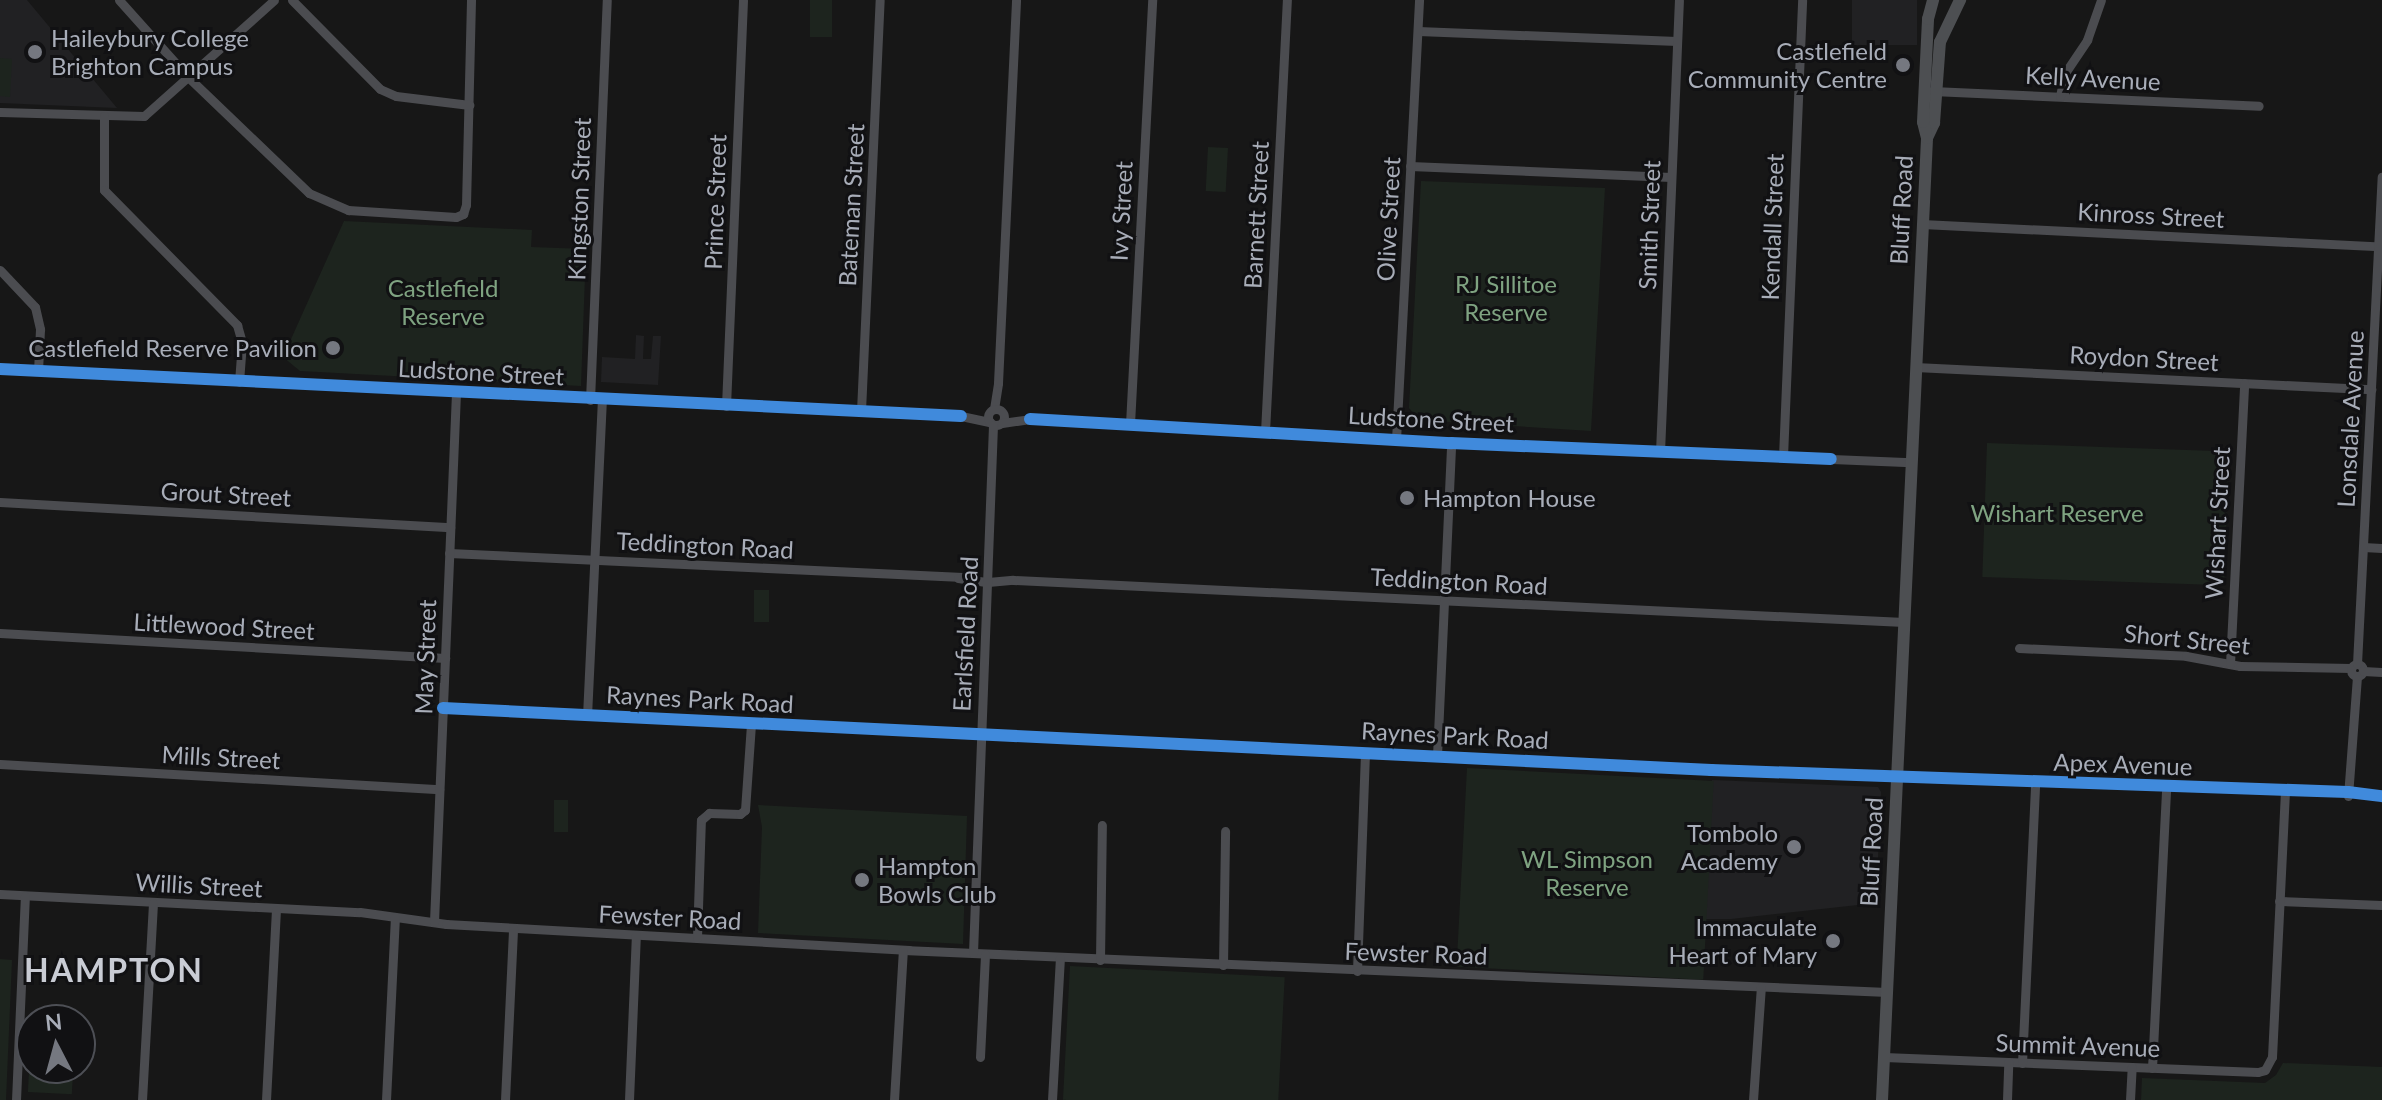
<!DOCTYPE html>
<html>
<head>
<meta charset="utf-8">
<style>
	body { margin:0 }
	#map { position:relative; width:2382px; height:1100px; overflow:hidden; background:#171717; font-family:Lato,sans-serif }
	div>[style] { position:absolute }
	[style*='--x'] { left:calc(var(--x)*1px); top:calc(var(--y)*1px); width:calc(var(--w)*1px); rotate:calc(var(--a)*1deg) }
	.built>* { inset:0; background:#212123; transform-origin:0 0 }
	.green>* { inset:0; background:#1d241e; transform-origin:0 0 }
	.minor>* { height:9px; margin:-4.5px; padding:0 4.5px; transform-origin:4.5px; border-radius:4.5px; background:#4b4c50 }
	.minor>.ring { margin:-4.5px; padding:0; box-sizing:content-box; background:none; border:9px solid #4b4c50; border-radius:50% }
	.major>* { height:12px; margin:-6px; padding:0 6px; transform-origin:6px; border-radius:6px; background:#4d4f52 }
	.cycleway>* { height:12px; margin:-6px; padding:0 6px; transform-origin:6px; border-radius:6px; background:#408adc }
	.dots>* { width:22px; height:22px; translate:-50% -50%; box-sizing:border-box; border:4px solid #111113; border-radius:50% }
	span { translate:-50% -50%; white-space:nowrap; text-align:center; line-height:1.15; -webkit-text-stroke:6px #111113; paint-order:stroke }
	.poi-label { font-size:24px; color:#a8adb8 }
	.left { translate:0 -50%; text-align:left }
	.right { translate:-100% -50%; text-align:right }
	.street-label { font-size:24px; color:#a8adb8 }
	.park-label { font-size:24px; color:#7fa381 }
	.district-label { font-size:32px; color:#c9ccd4; font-weight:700; letter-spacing:2px }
	.north { position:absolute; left:16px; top:1004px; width:80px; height:80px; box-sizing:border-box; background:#111113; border:2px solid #4d4f55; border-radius:50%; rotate:354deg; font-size:22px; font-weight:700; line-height:32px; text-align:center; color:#a8adb8 }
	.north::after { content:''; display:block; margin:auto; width:28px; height:36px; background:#757880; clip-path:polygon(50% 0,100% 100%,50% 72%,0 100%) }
</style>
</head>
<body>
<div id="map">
	<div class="built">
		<i style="clip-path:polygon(0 0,27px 0,117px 108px,0 103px)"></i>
		<i style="left:1852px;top:0;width:65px;height:45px"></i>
		<i style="clip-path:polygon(636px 335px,644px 336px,643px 359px,651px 359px,653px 336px,661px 336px,658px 385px,601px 382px,602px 357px,635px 359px)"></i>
		<i style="clip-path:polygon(1712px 780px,1878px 787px,1881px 792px,1876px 903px,1731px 919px,1704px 919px)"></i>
	</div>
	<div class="green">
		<i style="left:810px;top:0;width:22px;height:37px"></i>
		<i style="clip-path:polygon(0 58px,12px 59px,10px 97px,0 96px)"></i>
		<i style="left:1208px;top:147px;width:20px;height:44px;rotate:3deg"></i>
		<i style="clip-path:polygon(1421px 181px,1605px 188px,1591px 431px,1419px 420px,1409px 408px)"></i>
		<i style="clip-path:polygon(344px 221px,532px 230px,531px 247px,586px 249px,581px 386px,300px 371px,283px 357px)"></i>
		<i style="left:1987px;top:443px;width:242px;height:134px;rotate:2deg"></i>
		<i style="left:754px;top:590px;width:15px;height:32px"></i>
		<i style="left:1467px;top:768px;width:247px;height:199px;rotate:3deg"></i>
		<i style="left:554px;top:800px;width:14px;height:32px"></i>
		<i style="clip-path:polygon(758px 805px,967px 816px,963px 944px,758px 933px,762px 827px)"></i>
		<i style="clip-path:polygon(0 959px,12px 960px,6px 1100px,0 1100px)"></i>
		<i style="left:1070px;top:966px;width:215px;height:134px;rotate:3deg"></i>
		<i style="clip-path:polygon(2283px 1063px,2382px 1067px,2382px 1100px,2141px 1100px,2142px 1078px,2265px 1083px,2276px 1075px)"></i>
		<i style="left:29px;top:1071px;width:44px;height:21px;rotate:3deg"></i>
	</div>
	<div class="minor">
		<i style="--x:119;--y:0;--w:103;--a:48.1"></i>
		<i style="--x:188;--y:77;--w:168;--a:43.8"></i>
		<i style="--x:309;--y:193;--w:43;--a:23.6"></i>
		<i style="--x:348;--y:210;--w:108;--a:3.7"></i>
		<i style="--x:456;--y:217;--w:8;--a:-23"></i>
		<i style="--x:463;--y:214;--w:9;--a:-72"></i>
		<i style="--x:466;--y:205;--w:205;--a:-88.6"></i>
		<i style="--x:292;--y:0;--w:125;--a:45.3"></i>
		<i style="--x:380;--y:89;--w:17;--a:24"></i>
		<i style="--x:396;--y:96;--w:74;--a:7"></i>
		<i style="--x:1418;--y:31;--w:259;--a:2.2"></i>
		<i style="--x:1932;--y:91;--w:327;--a:2.6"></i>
		<i style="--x:2060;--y:96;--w:24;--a:-78"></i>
		<i style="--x:2065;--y:73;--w:40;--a:-56"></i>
		<i style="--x:2087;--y:40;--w:42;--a:-70.7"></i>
		<i style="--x:0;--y:112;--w:144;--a:1.6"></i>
		<i style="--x:144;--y:116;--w:174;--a:-41.7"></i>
		<i style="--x:104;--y:116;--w:74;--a:90"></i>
		<i style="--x:104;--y:190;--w:190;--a:45.4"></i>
		<i style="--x:237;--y:325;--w:18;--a:74"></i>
		<i style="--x:242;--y:342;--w:40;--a:94.3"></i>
		<i style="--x:1410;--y:166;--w:261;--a:2.4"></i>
		<i style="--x:1922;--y:224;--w:458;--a:2.8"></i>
		<i style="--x:0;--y:270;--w:51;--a:46.6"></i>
		<i style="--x:35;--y:307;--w:23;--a:77"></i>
		<i style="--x:40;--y:329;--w:42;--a:92.7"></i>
		<i style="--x:1915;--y:367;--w:457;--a:2.8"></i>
		<i style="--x:0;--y:369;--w:962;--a:2.8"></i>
		<i style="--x:961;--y:416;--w:30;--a:12"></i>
		<i style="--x:590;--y:400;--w:400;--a:-87.6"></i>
		<i style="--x:726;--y:406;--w:406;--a:-87.6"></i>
		<i style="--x:994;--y:409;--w:26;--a:-81"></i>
		<i style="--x:998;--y:383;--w:383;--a:-87.3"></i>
		<i class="ring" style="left:988px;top:409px;width:7px;height:7px"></i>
		<i style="--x:861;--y:411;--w:411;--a:-87.4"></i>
		<i style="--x:1002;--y:423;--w:28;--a:-8"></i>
		<i style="--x:1030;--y:419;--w:100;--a:2.9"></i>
		<i style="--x:1130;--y:424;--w:322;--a:3.4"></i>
		<i style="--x:1451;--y:443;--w:460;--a:2.4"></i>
		<i style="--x:1130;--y:424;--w:425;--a:-87"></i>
		<i style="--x:1265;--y:432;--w:433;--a:-87.1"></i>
		<i style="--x:1396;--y:440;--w:441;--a:-87"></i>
		<i style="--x:1660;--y:452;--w:452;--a:-87.6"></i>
		<i style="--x:1783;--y:457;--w:457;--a:-87.6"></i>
		<i style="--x:0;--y:502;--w:451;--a:3.2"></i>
		<i style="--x:2363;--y:547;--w:19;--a:3"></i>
		<i style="--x:449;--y:553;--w:514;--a:2.68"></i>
		<i style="--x:958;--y:578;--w:30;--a:8"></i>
		<i style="--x:988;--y:582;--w:25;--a:-5"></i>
		<i style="--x:1013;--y:580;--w:892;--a:2.7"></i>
		<i style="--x:0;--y:633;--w:446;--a:3.2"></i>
		<i style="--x:2019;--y:648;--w:167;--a:2.7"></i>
		<i style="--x:2186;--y:656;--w:55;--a:10.5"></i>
		<i style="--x:2240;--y:666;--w:111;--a:1"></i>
		<i class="ring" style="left:2351px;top:664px;width:3px;height:3px"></i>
		<i style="--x:2230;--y:664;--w:281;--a:-87.1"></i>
		<i style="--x:2357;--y:664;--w:488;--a:-87.1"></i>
		<i style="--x:2363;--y:671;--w:19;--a:3"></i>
		<i style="--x:443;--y:708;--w:1270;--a:2.8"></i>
		<i style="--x:1711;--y:770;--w:637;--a:1.98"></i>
		<i style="--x:2348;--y:792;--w:34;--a:7"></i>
		<i style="--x:587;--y:716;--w:316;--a:-87.3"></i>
		<i style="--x:1437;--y:756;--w:313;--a:-87.4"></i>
		<i style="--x:0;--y:764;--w:440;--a:3.3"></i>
		<i style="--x:2348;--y:796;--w:120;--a:-85.7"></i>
		<i style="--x:0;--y:894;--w:360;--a:2.9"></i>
		<i style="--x:360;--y:912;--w:87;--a:7.9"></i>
		<i style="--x:446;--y:924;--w:464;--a:3.2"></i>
		<i style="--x:2279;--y:901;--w:103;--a:2.2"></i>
		<i style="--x:434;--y:922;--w:529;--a:-87.62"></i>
		<i style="--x:697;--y:938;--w:118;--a:-88.1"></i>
		<i style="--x:701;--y:820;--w:11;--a:-41"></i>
		<i style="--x:709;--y:813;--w:31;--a:2"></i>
		<i style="--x:740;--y:814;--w:6;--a:-39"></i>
		<i style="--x:745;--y:810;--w:86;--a:-86"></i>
		<i style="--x:903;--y:950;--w:985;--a:2.44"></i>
		<i style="--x:973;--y:953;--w:528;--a:-87.83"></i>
		<i style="--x:1100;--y:960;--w:135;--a:-89.2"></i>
		<i style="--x:1223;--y:965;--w:134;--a:-89.1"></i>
		<i style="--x:1357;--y:971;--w:218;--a:-87.9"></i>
		<i style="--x:980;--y:1057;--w:103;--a:-87.2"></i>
		<i style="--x:1884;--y:1057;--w:374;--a:2.3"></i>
		<i style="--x:2258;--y:1072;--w:7;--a:-16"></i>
		<i style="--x:2265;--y:1070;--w:15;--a:-62"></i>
		<i style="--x:2272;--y:1057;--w:265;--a:-87.2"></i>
		<i style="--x:2022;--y:1063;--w:280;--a:-87.3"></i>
		<i style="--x:2152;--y:1068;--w:280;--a:-87.1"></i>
		<i style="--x:16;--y:1100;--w:204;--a:-87.5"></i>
		<i style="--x:142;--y:1100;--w:197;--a:-86.8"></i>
		<i style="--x:266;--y:1100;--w:190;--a:-87"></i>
		<i style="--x:386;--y:1100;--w:183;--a:-87.2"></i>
		<i style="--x:505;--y:1100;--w:172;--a:-87.3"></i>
		<i style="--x:629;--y:1100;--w:165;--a:-87.6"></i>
		<i style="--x:894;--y:1100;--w:150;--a:-86.6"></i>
		<i style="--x:1052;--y:1100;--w:142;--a:-86.8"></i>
		<i style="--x:1753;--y:1100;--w:113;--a:-86"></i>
		<i style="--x:2007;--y:1100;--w:38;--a:-88"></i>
		<i style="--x:2130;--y:1100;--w:33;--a:-87"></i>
	</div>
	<div class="major">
		<i style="--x:1927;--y:138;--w:17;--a:-65"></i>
		<i style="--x:1934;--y:123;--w:81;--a:-85.8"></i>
		<i style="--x:1940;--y:42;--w:47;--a:-64.5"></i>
		<i style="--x:1882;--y:1100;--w:963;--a:-87.32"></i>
		<i style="--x:1927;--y:138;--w:16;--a:-104"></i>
		<i style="--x:1923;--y:122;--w:103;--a:-87.2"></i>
		<i style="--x:1928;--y:19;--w:20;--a:-75"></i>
	</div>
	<div class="cycleway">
		<i style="--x:0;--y:369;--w:962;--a:2.8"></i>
		<i style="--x:1030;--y:419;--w:422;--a:3.3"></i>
		<i style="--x:1451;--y:443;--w:380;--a:2.4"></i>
		<i style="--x:443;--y:708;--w:1270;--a:2.8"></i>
		<i style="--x:1711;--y:770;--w:637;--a:1.98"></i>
		<i style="--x:2348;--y:792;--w:34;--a:7"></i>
	</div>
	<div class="dots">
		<i style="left:35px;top:52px;background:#757880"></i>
		<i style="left:1903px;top:65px;background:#757880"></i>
		<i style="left:333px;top:348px;background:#757880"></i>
		<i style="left:1407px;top:498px;background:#757880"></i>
		<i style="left:1794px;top:847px;background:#757880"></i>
		<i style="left:862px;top:880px;background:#757880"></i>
		<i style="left:1833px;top:941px;background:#757880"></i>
	</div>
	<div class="poi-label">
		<span class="left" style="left:51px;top:52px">Haileybury College<br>Brighton Campus</span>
		<span class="right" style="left:1887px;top:65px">Castlefield<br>Community Centre</span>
		<span class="right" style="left:317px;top:348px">Castlefield Reserve Pavilion</span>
		<span class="left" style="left:1423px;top:498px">Hampton House</span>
		<span class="right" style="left:1778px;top:847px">Tombolo<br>Academy</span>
		<span class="left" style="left:878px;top:880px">Hampton<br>Bowls Club</span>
		<span class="right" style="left:1817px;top:941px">Immaculate<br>Heart of Mary</span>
	</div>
	<div class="street-label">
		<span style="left:2093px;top:78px;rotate:3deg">Kelly Avenue</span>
		<span style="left:579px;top:199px;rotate:-88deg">Kingston Street</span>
		<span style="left:715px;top:202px;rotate:-88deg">Prince Street</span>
		<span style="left:851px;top:205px;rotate:-87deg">Bateman Street</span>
		<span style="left:1901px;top:210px;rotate:-87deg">Bluff Road</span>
		<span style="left:1121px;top:211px;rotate:-87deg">Ivy Street</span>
		<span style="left:1256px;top:215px;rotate:-87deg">Barnett Street</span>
		<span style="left:2151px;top:215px;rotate:3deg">Kinross Street</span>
		<span style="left:1388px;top:219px;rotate:-87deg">Olive Street</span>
		<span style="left:1649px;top:225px;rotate:-88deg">Smith Street</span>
		<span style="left:1772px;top:227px;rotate:-88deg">Kendall Street</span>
		<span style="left:2144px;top:358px;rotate:3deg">Roydon Street</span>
		<span style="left:481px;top:372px;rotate:3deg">Ludstone Street</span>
		<span style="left:1431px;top:419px;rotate:3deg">Ludstone Street</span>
		<span style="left:2350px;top:419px;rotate:-87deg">Lonsdale Avenue</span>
		<span style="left:226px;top:494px;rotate:3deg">Grout Street</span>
		<span style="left:2217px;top:523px;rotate:-87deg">Wishart Street</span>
		<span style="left:705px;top:545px;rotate:3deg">Teddington Road</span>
		<span style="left:1459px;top:581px;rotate:3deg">Teddington Road</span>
		<span style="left:224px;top:626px;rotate:3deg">Littlewood Street</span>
		<span style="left:965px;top:634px;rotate:-87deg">Earlsfield Road</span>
		<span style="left:2187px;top:639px;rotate:6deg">Short Street</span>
		<span style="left:425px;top:657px;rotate:-88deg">May Street</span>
		<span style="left:700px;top:699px;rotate:3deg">Raynes Park Road</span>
		<span style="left:1455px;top:735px;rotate:3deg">Raynes Park Road</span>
		<span style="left:221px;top:757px;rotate:3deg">Mills Street</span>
		<span style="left:2123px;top:764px;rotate:2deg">Apex Avenue</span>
		<span style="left:1871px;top:852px;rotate:-87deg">Bluff Road</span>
		<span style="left:199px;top:885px;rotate:3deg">Willis Street</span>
		<span style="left:670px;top:917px;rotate:3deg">Fewster Road</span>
		<span style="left:1416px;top:953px;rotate:2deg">Fewster Road</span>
		<span style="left:2078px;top:1045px;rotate:2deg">Summit Avenue</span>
	</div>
	<div class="park-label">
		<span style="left:1506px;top:298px">RJ Sillitoe<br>Reserve</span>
		<span style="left:443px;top:302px">Castlefield<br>Reserve</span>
		<span style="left:2057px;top:513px">Wishart Reserve</span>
		<span style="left:1587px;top:873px">WL Simpson<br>Reserve</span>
	</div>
	<div class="district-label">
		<span style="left:114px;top:970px">HAMPTON</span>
	</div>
	<div class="north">N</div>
</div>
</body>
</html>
